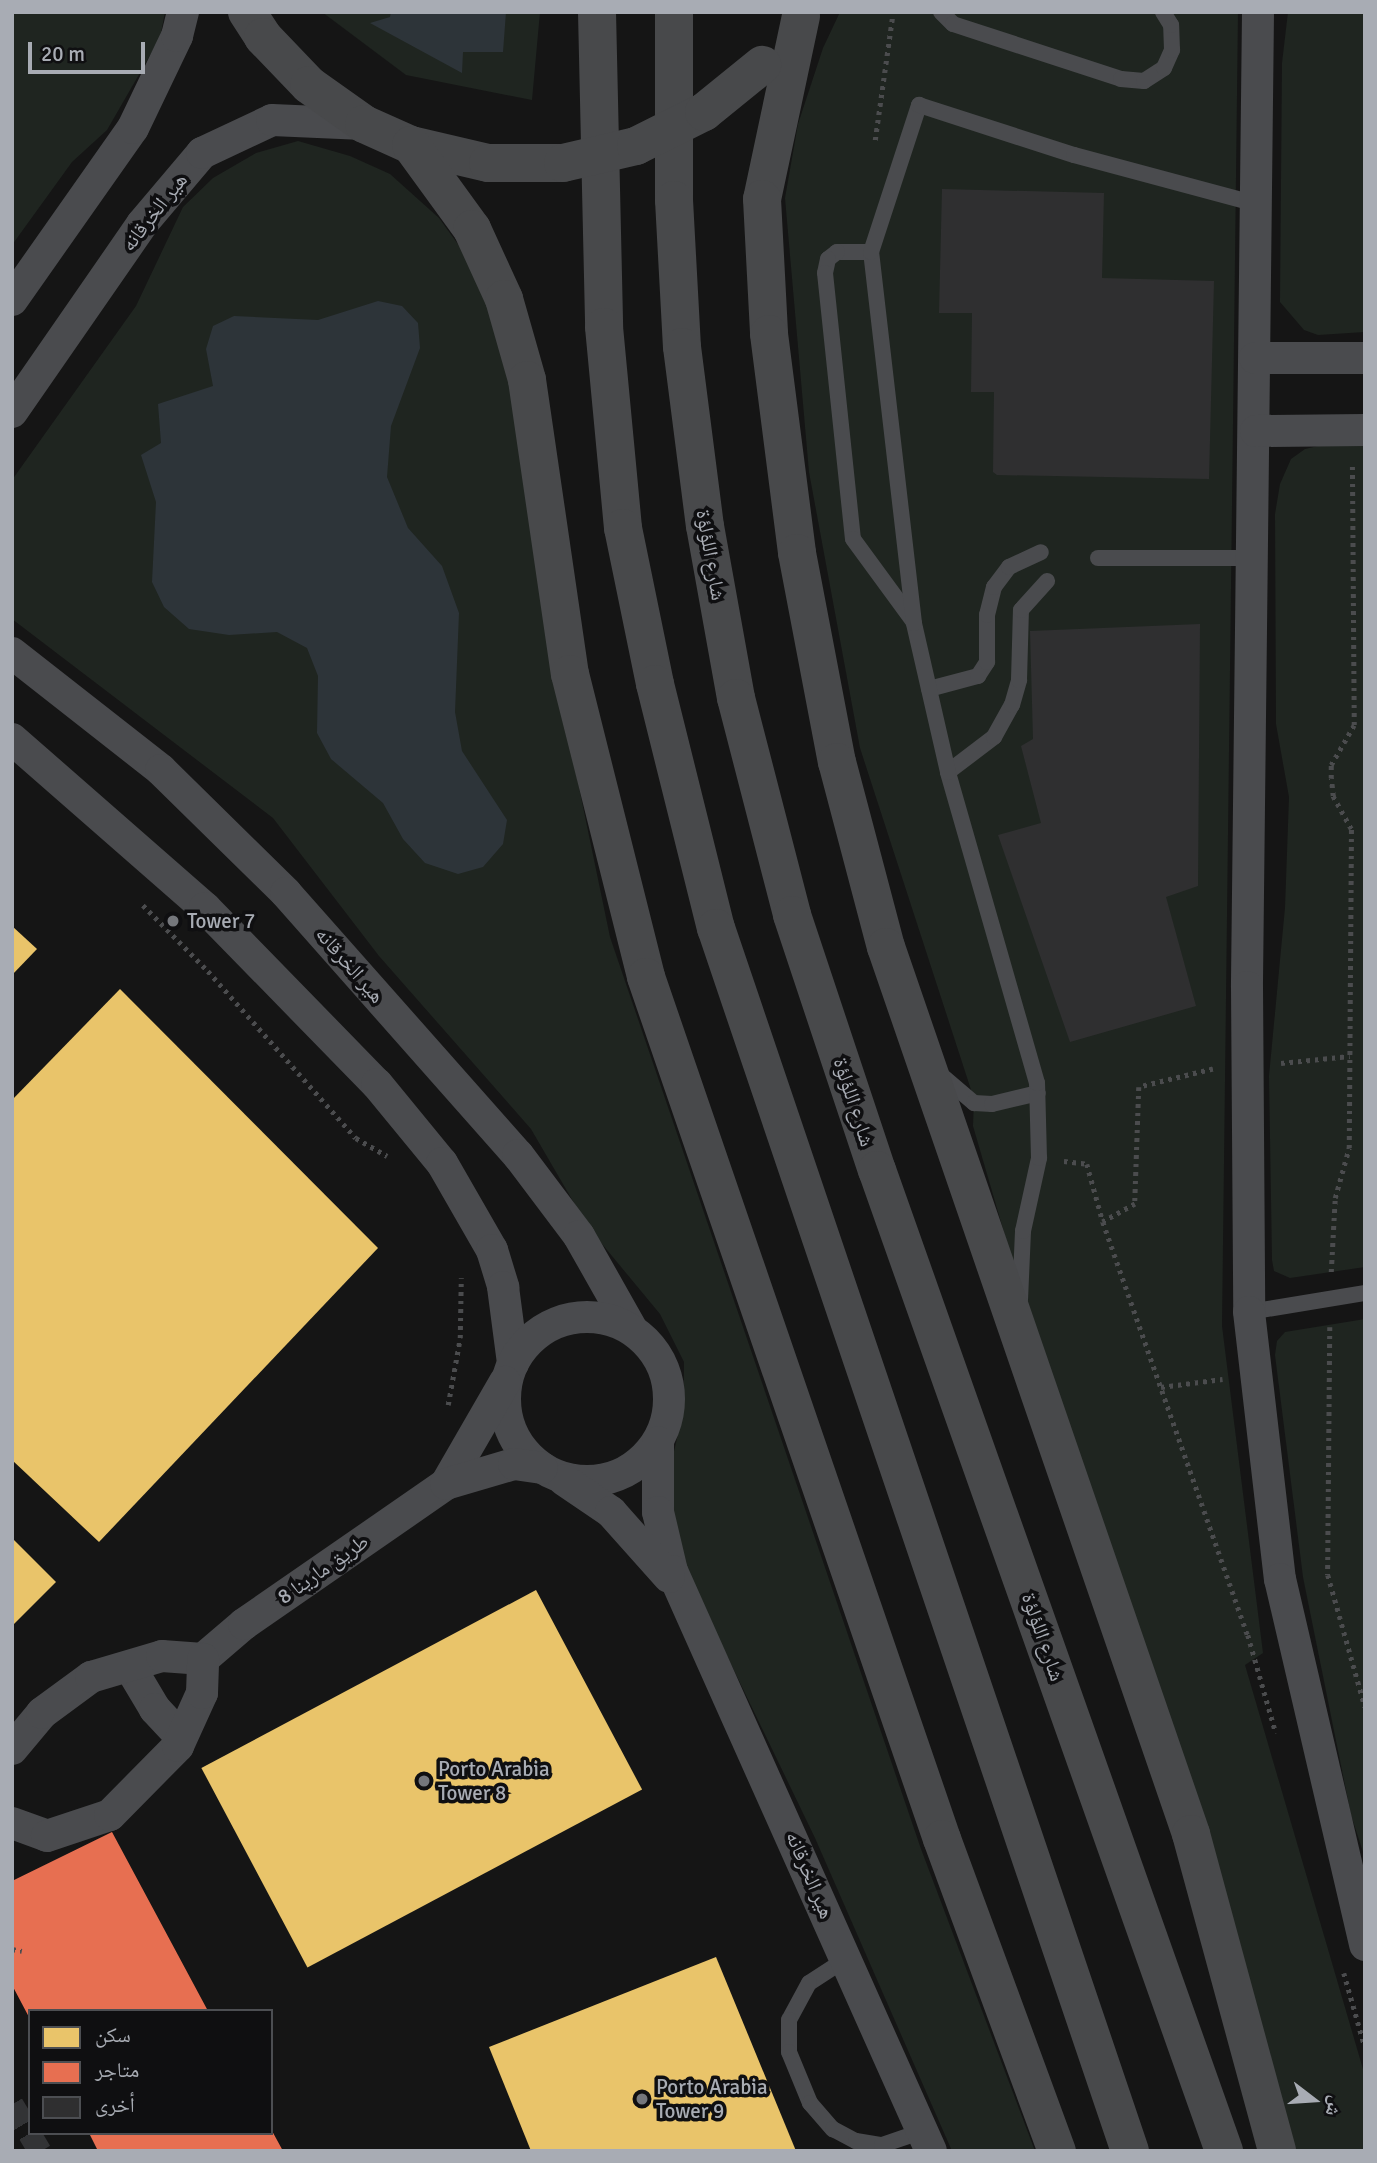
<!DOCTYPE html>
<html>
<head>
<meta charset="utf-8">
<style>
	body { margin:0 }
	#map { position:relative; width:1377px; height:2163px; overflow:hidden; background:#151515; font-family:Signika,"Noto Naskh Arabic",sans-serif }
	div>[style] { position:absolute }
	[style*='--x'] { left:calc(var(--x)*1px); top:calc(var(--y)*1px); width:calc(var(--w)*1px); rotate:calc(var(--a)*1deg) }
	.green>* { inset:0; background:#1f2520 }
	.water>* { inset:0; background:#2d3439 }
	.homes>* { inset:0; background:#e9c46a; transform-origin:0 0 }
	.shops>* { inset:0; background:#e76f51 }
	.building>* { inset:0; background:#2f2f30 }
	.pedestrian-tunnel>* { height:23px; margin-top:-11.5px; transform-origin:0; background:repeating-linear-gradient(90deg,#323335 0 23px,transparent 0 34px) }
	.path>* { height:4.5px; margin-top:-2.25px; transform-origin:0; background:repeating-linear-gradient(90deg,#4b4c4e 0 3.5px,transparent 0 8.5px) }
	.service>* { height:16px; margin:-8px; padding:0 8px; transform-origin:8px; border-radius:8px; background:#4a4b4e }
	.minor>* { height:32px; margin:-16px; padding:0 16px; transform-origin:16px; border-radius:16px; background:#4a4b4e }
	.minor>.ring { margin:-16px; padding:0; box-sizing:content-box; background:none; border:32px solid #4a4b4e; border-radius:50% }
	.secondary>* { height:38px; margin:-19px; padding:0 19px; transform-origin:19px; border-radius:19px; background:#48494b }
	.secondary-bridge>* { height:38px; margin:-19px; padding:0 19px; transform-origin:19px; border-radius:19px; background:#48494b }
	.dots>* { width:19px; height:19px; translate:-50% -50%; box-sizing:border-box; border:4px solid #0f0f11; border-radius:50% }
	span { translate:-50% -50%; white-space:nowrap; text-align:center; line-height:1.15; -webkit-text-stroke:7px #0f0f11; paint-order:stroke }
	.street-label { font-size:21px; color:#a8acb4 }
	.poi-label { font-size:21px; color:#a8acb4 }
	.left { translate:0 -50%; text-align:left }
	.frame { position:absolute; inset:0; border:14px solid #a8acb4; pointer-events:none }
	.legend { position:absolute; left:28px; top:2009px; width:245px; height:126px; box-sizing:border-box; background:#0f0f11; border:2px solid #4c4e52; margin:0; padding:9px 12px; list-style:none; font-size:21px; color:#a8acb4 }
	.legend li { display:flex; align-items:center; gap:14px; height:35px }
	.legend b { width:35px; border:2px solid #4c4e52 }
	.north { position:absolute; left:1279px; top:2065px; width:70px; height:70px; -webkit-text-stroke:5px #0f0f11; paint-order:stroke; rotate:107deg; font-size:19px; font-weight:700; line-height:28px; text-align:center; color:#a8acb4 }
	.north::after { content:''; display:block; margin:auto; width:24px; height:32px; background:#a8acb4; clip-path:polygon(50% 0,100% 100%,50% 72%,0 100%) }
	.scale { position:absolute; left:28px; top:42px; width:117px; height:32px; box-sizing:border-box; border:4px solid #a8acb4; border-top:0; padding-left:9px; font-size:21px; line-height:24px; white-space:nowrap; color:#a8acb4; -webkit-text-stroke:5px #0f0f11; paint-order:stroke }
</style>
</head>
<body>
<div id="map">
	<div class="green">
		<i style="clip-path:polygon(12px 12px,165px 12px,160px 38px,107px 130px,72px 162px,12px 245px)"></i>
		<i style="clip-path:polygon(322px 12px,540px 12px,532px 100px,406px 75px)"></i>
		<i style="clip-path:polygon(840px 12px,1238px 12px,1222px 1326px,1263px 1653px,1245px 1665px,1365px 2076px,1365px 2151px,1294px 2151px,1043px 1366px,973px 1126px,974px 1099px,860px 748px,809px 472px,785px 198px,798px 124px,823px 48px)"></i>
		<i style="clip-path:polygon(1288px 12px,1365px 12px,1365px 332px,1318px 335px,1304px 330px,1280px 302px,1282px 63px)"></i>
		<i style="clip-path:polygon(298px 141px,350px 156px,390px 174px,439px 218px,478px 272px,510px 355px,542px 609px,610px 937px,921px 1849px,1035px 2151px,952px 2151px,815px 1838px,686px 1571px,666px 1486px,684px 1408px,684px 1362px,660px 1314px,588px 1227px,531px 1129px,379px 956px,273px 818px,12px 619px,12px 480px,136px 306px,183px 207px,213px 178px,256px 153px)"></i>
		<i style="clip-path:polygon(1331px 443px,1365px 443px,1365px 1267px,1290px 1278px,1274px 1271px,1272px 1260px,1269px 1076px,1285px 908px,1289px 797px,1276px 724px,1275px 514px,1280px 484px,1291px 459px,1305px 449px)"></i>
		<i style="clip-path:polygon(1365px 1319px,1365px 1858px,1351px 1815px,1303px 1577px,1275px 1355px,1277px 1341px,1285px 1332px)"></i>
	</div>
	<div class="water">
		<i style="clip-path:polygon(391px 12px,506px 12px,503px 52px,463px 52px,462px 73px,370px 23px,390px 17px)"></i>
		<i style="clip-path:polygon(378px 301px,402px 306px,418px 323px,420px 348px,391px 426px,387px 477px,408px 528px,442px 566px,459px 613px,455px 712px,462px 751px,507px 820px,503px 844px,483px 867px,458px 874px,425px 863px,403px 839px,383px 803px,331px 759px,317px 733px,318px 676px,307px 648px,277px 632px,229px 635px,189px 629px,164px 607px,152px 582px,156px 502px,141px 455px,161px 443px,158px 404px,213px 386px,206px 349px,213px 326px,234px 316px,318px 320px)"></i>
	</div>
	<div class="homes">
		<i style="clip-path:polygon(12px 926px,37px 949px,12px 975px)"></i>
		<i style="clip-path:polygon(120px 989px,378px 1248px,99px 1542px,12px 1460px,12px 1100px)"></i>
		<i style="clip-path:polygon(12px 1538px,56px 1582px,12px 1626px)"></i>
		<i style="left:536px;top:1590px;width:226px;height:379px;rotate:62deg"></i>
		<i style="clip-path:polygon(716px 1957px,796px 2151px,531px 2151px,489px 2047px)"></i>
	</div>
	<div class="shops">
		<i style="clip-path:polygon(112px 1832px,208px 2011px,30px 2011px,30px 2019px,12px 1985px,12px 1881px)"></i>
		<i style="clip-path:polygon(271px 2129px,283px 2151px,98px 2151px,89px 2133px,271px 2133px)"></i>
	</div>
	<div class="building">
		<i style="clip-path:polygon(942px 189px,1104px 193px,1102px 278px,1214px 281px,1209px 479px,997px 475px,993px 472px,994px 392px,971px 392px,972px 313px,939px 313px)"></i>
		<i style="clip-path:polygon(1200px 624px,1198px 886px,1166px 897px,1196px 1006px,1070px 1042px,998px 835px,1041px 823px,1021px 746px,1033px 739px,1030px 631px)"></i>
	</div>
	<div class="pedestrian-tunnel">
		<i style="--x:12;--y:2104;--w:55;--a:59.2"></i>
	</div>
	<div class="path">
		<i style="--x:875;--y:140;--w:129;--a:-82"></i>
		<i style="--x:143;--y:905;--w:93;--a:45.4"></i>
		<i style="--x:208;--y:971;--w:223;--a:48.5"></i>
		<i style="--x:356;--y:1138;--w:36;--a:30"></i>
		<i style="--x:1281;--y:1063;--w:69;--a:-5.8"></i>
		<i style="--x:1213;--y:1069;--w:76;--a:166.3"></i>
		<i style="--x:1139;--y:1087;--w:117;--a:92"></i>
		<i style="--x:1135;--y:1204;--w:37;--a:151"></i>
		<i style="--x:1103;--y:1222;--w:438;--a:70.7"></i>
		<i style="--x:1248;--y:1635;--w:102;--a:74.1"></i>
		<i style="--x:1064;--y:1161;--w:23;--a:7"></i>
		<i style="--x:1087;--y:1164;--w:60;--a:74.6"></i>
		<i style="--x:1331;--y:1272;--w:74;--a:-86.9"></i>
		<i style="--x:1335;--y:1198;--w:52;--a:-74.4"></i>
		<i style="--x:1349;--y:1148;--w:319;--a:-89.6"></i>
		<i style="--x:1351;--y:829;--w:38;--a:-119"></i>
		<i style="--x:1333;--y:796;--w:18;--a:-96"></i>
		<i style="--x:1331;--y:778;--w:13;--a:-90"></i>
		<i style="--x:1331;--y:765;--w:46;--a:-60.1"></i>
		<i style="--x:1354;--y:725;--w:259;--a:-90.4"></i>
		<i style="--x:1330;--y:1327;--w:248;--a:90.5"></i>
		<i style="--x:1328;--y:1575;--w:137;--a:74.3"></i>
		<i style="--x:1161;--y:1387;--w:62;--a:-7.5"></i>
		<i style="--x:448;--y:1405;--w:68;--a:-79.8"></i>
		<i style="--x:460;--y:1338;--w:60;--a:-89"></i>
		<i style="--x:12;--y:1949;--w:10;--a:11"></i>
		<i style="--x:1344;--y:1973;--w:77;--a:74.2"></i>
	</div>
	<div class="service">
		<i style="--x:941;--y:12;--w:17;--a:45"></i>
		<i style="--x:953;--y:24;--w:177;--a:18.1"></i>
		<i style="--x:1121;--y:79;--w:23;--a:5"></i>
		<i style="--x:1144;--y:81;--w:24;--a:-33"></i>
		<i style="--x:1164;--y:68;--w:20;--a:-66"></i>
		<i style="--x:1172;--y:50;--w:25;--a:-92"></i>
		<i style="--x:1171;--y:25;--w:15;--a:-122"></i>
		<i style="--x:871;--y:252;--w:34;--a:180"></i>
		<i style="--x:837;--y:252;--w:11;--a:142"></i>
		<i style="--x:828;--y:259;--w:14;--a:102"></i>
		<i style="--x:825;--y:273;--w:267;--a:84"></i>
		<i style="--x:853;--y:539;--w:102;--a:53.8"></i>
		<i style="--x:1098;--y:558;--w:156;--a:0"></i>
		<i style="--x:929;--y:689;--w:51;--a:-14.9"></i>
		<i style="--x:978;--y:676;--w:17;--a:-57"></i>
		<i style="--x:987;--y:662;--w:47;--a:-90"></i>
		<i style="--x:987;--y:615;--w:29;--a:-76"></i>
		<i style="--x:994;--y:587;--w:25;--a:-53"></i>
		<i style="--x:1009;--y:567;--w:35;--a:-25"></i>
		<i style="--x:948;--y:772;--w:58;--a:-37.3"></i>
		<i style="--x:994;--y:737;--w:37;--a:-61"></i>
		<i style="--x:1012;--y:705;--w:26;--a:-74"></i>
		<i style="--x:1019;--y:680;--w:70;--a:-88.4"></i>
		<i style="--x:1021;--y:610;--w:39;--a:-48"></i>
		<i style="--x:940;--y:1074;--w:45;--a:40.5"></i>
		<i style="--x:974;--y:1103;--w:18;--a:3"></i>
		<i style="--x:992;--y:1104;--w:47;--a:-13.4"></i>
		<i style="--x:1020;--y:1300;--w:69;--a:-87.5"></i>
		<i style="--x:1023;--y:1231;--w:75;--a:-77.6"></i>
		<i style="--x:1039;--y:1158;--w:75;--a:-91.5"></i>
		<i style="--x:1037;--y:1083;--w:323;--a:-106"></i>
		<i style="--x:948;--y:772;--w:153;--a:-102.9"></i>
		<i style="--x:914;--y:623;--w:373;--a:-96.6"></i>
		<i style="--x:871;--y:252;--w:155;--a:-71.9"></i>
		<i style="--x:919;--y:105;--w:163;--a:17.9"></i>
		<i style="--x:1074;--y:155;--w:189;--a:15"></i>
		<i style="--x:1249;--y:1312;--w:118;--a:-9.3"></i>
		<i style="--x:846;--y:1959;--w:44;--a:147"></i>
		<i style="--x:809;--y:1983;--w:42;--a:118.4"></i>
		<i style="--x:789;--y:2020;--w:32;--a:90"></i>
		<i style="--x:789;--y:2052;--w:55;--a:67.6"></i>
		<i style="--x:810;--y:2103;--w:35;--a:49"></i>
		<i style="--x:833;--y:2129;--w:26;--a:28"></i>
		<i style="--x:856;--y:2141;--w:26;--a:9"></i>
		<i style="--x:882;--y:2145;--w:43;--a:-18.9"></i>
	</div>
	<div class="minor">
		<i style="--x:1258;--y:12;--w:975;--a:90.65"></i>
		<i style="--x:1247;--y:987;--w:325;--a:89.6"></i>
		<i style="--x:1249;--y:1312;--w:269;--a:83.4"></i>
		<i style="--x:1280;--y:1579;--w:376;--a:76.9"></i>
		<i style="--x:12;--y:300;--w:210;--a:-54.9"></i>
		<i style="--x:133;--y:128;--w:102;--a:-64.4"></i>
		<i style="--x:177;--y:36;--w:25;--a:-76"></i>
		<i style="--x:1255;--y:358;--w:110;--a:0"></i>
		<i style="--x:12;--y:412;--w:229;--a:-55.3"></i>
		<i style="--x:142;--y:224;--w:93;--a:-49.8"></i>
		<i style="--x:202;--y:153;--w:77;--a:-25.2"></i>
		<i style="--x:272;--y:120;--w:92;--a:2.5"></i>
		<i style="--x:1256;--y:431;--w:109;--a:-0.5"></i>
		<i style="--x:12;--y:653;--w:189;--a:38.1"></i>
		<i style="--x:161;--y:770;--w:175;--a:44.5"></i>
		<i style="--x:286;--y:893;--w:350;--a:48.5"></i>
		<i style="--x:518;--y:1155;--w:101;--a:53"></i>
		<i style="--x:579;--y:1236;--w:106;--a:60.5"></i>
		<i style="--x:12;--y:739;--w:257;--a:41.2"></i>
		<i style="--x:205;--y:908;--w:246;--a:45.7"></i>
		<i style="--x:377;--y:1084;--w:102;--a:50.6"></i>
		<i style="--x:442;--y:1163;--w:100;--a:60.1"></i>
		<i style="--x:492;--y:1250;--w:39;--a:73"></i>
		<i style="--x:503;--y:1287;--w:77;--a:82.5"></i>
		<i class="ring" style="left:505px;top:1317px;width:132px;height:132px"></i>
		<i style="--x:658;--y:1442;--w:70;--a:90"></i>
		<i style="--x:658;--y:1512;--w:61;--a:76.7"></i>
		<i style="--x:672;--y:1571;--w:635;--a:65.94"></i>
		<i style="--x:564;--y:1480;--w:57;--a:34.2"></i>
		<i style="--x:611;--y:1512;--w:87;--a:48.3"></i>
		<i style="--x:446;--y:1484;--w:118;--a:-60"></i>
		<i style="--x:203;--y:1659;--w:54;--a:-40.5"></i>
		<i style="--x:244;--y:1624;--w:246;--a:-34.7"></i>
		<i style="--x:446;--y:1484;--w:71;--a:-16.4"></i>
		<i style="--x:514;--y:1464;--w:28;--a:8"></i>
		<i style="--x:130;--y:1667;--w:49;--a:59.2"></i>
		<i style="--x:155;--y:1709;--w:38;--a:47"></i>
		<i style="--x:12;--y:1749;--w:47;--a:-50.2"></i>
		<i style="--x:42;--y:1713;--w:61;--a:-36.3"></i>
		<i style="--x:91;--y:1677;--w:74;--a:-16.5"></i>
		<i style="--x:162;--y:1656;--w:41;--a:4.2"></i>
		<i style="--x:12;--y:1823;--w:37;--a:20"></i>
		<i style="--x:47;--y:1836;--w:66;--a:-18.4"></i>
		<i style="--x:110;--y:1815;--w:97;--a:-45.4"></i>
		<i style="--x:178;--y:1746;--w:58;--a:-65.6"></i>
		<i style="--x:202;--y:1693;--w:34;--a:-88"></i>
	</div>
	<div class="secondary">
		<i style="--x:247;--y:12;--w:30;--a:57"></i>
		<i style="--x:263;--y:37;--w:66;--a:46.2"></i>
		<i style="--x:309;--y:85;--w:67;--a:35.3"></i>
		<i style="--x:364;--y:124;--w:51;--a:24.1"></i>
		<i style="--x:411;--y:145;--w:79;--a:13.2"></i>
		<i style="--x:597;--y:12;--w:315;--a:88.7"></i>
		<i style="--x:604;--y:327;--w:202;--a:84.6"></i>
		<i style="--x:623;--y:528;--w:159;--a:78.4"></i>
		<i style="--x:655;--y:684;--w:252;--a:76"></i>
		<i style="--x:716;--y:928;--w:1291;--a:71.3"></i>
		<i style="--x:674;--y:12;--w:188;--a:90"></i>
		<i style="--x:674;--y:200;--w:147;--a:86.9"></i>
		<i style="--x:682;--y:347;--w:180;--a:82.7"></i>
		<i style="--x:705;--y:526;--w:175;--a:79.8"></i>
		<i style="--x:736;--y:698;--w:224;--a:75.5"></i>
		<i style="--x:792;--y:915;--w:269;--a:71.6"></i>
		<i style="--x:877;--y:1170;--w:1041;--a:70.52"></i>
		<i style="--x:801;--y:16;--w:187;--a:102"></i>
		<i style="--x:762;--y:199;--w:135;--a:87"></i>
		<i style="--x:769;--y:334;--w:221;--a:82.7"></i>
		<i style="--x:797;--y:553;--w:213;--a:79.2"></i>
		<i style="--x:837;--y:762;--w:191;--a:75.2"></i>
		<i style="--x:886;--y:947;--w:938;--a:71.02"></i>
		<i style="--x:1191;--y:1834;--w:328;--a:74.8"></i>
		<i style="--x:411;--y:145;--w:104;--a:54"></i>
		<i style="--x:472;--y:229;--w:77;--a:65.4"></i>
		<i style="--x:504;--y:299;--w:84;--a:74.1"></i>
		<i style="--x:527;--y:380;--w:297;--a:81.7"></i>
		<i style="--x:570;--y:674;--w:312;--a:75.9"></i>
		<i style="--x:646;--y:977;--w:911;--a:71.05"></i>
		<i style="--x:942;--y:1839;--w:333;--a:69.8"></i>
	</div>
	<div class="secondary-bridge">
		<i style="--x:488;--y:163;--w:75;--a:0"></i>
		<i style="--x:563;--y:163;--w:75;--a:-13.1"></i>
		<i style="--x:636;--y:146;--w:76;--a:-26.6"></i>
		<i style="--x:704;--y:112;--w:75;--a:-39"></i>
	</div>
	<div class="dots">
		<i style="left:173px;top:921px;background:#75777c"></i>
		<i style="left:424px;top:1781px;background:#75777c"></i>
		<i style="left:642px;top:2099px;background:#75777c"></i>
	</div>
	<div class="street-label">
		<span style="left:154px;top:212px;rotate:-52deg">هير الخرقانه</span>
		<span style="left:711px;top:555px;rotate:80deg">شارع اللؤلؤة</span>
		<span style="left:350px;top:965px;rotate:49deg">هير الخرقانه</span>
		<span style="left:854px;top:1102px;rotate:72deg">شارع اللؤلؤة</span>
		<span style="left:323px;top:1569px;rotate:-35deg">طريق مارينا 8</span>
		<span style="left:1043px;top:1637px;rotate:71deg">شارع اللؤلؤة</span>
		<span style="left:810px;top:1875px;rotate:67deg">هير الخرقانه</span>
	</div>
	<div class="poi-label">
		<span class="left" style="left:187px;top:921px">Tower 7</span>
		<span class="left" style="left:438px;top:1781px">Porto Arabia<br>Tower 8</span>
		<span class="left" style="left:656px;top:2099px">Porto Arabia<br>Tower 9</span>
	</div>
	<div class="frame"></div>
	<ul class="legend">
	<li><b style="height:19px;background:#e9c46a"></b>سكن</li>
	<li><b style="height:19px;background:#e76f51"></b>متاجر</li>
	<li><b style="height:19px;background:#2f2f30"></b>أخرى</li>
	</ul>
	<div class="north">ش</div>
	<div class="scale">20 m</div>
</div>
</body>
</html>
